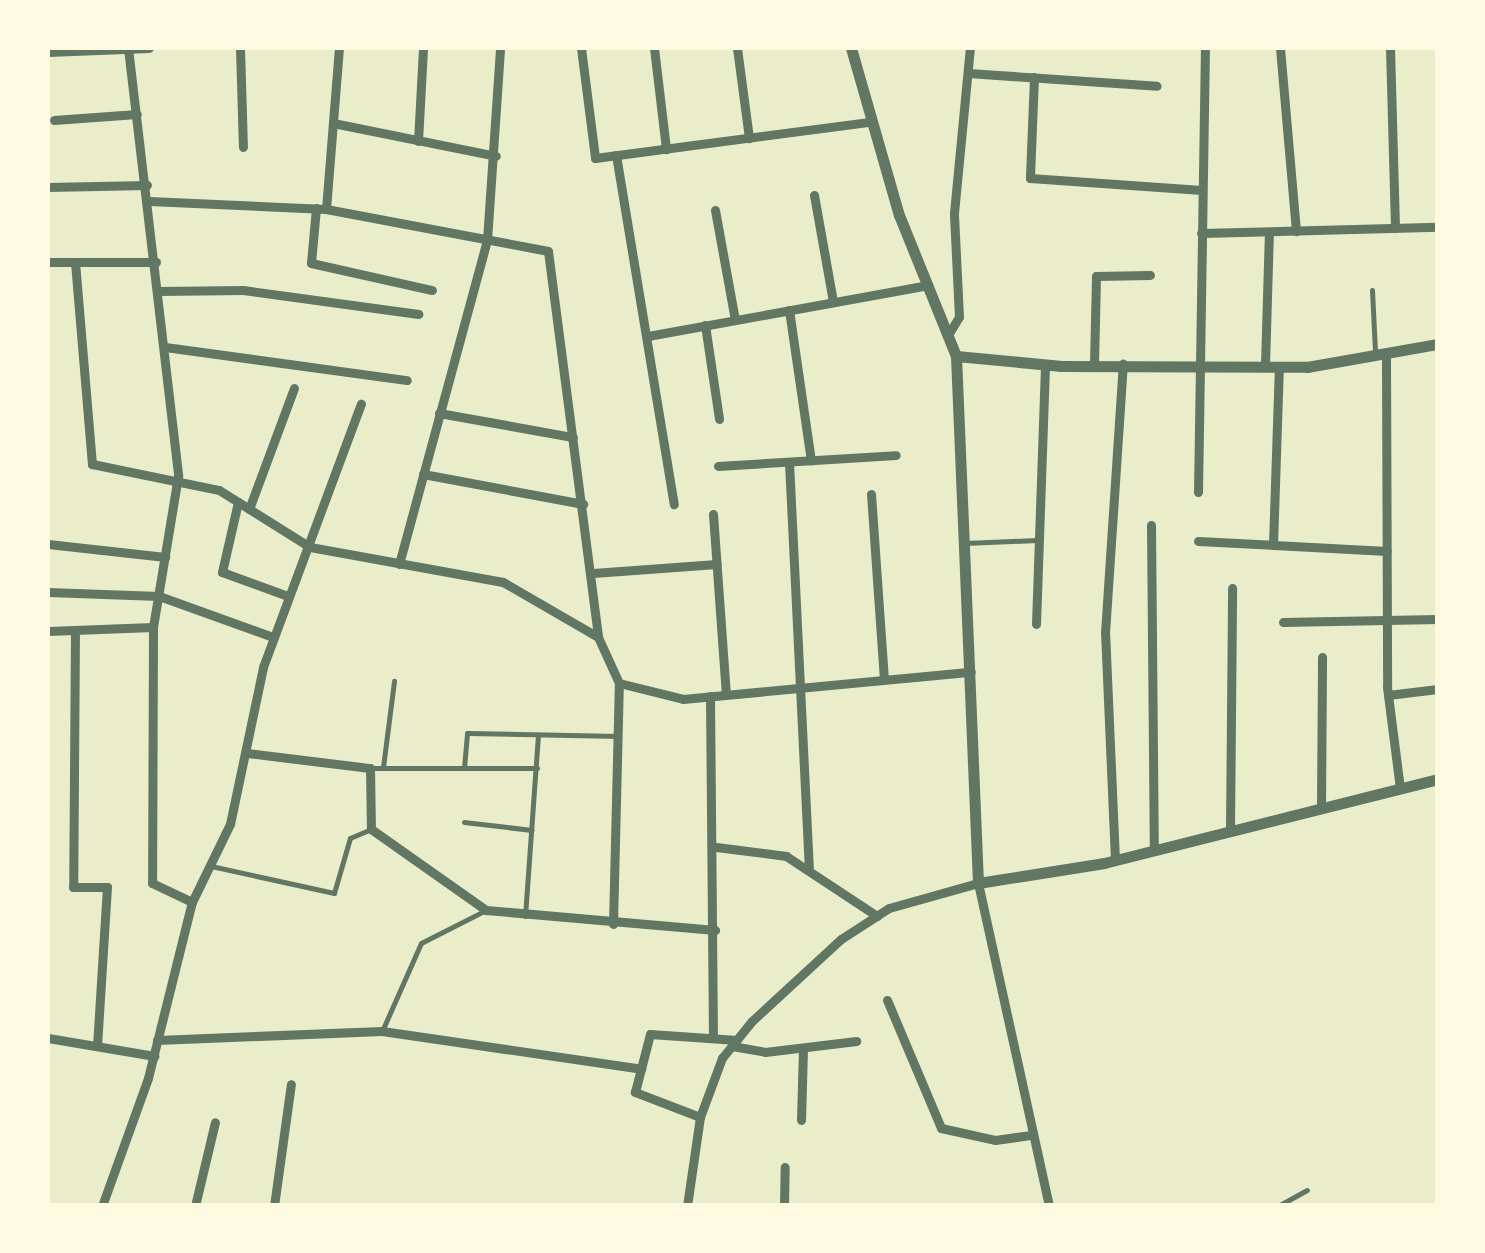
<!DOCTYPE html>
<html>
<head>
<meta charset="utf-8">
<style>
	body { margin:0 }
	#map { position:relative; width:1485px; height:1253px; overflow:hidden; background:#e9edc9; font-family:"Nunito Sans",sans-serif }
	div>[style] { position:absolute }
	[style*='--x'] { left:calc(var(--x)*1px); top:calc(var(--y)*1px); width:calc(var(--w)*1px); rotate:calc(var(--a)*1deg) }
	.service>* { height:5px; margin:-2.5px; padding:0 2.5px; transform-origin:2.5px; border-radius:2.5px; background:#617663 }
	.minor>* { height:9px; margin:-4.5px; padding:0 4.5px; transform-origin:4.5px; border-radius:4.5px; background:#617663 }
	.tertiary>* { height:11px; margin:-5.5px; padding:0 5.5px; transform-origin:5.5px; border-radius:5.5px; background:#617663 }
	span { translate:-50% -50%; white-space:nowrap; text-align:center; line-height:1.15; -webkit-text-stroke:8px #fefae0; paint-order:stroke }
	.frame { position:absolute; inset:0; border:50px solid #fefae0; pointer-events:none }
</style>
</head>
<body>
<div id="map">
	<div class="service">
		<i style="--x:1372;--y:290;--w:62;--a:87.2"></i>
		<i style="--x:965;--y:543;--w:72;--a:-2.4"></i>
		<i style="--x:383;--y:767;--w:87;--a:-82.7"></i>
		<i style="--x:370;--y:768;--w:167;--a:0"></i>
		<i style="--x:464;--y:768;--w:35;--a:-85"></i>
		<i style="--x:467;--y:733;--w:152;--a:1.1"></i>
		<i style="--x:464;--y:822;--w:68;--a:6.7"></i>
		<i style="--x:211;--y:866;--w:126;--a:12.4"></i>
		<i style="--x:334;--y:893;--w:57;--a:-73.8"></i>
		<i style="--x:350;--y:838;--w:23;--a:-23"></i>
		<i style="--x:525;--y:916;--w:182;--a:-85.9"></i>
		<i style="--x:382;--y:1031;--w:96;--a:-66.1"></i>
		<i style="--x:421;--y:943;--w:71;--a:-26.9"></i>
		<i style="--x:1278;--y:1206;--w:33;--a:-29"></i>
	</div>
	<div class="minor">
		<i style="--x:128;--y:48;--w:431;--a:83.3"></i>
		<i style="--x:178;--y:476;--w:153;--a:99.4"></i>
		<i style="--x:153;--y:627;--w:256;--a:90.2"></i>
		<i style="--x:152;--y:883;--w:44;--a:25.4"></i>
		<i style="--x:240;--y:48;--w:99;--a:88.3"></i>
		<i style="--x:581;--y:48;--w:111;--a:82.7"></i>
		<i style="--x:595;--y:158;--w:277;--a:-7.5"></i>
		<i style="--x:654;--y:48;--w:102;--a:83.2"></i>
		<i style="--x:737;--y:48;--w:91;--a:82.4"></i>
		<i style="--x:1280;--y:48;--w:184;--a:85"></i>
		<i style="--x:1390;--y:48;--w:180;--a:88.4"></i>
		<i style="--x:48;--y:52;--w:101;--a:-2.3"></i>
		<i style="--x:968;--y:73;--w:189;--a:3.9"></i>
		<i style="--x:1034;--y:77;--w:101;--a:92.3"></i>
		<i style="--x:1030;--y:178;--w:172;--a:4"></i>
		<i style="--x:54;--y:120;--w:83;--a:-4.1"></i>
		<i style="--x:333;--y:123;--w:166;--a:11.4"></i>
		<i style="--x:418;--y:141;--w:93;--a:-86.9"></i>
		<i style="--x:616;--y:155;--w:354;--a:80.6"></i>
		<i style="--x:48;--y:187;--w:99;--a:-1.2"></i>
		<i style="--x:814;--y:195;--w:109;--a:79.9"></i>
		<i style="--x:149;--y:201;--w:177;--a:2.6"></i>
		<i style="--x:326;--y:209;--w:226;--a:10.7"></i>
		<i style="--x:548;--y:251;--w:389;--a:82.6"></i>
		<i style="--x:316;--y:208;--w:55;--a:95.2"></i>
		<i style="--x:311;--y:263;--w:124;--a:12.6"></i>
		<i style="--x:326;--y:209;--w:162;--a:-85.4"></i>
		<i style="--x:715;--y:210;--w:112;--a:79.7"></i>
		<i style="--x:1201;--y:233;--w:237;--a:-1.5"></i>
		<i style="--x:48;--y:262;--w:108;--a:0"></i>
		<i style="--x:75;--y:262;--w:203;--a:85.2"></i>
		<i style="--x:92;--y:464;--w:130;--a:11.6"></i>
		<i style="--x:219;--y:490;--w:107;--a:32.1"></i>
		<i style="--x:310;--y:547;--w:196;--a:10.3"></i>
		<i style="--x:503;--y:582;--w:110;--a:30.1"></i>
		<i style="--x:598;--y:637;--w:51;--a:65.5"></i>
		<i style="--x:619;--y:683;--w:66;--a:14"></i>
		<i style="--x:683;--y:699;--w:289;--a:-5.4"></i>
		<i style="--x:159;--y:291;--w:84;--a:-0.7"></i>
		<i style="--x:243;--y:290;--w:177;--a:7.8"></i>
		<i style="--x:789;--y:310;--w:152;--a:81.7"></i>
		<i style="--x:705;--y:325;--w:95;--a:81.5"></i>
		<i style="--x:948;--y:335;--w:21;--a:-59"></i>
		<i style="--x:959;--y:317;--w:104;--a:-92.8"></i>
		<i style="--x:954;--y:213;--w:166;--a:-84.5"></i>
		<i style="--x:648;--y:336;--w:285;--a:-10.3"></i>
		<i style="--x:165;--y:347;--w:244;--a:7.8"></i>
		<i style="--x:1386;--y:358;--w:329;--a:89.8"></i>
		<i style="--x:1387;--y:687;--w:102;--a:82.7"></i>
		<i style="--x:1094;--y:365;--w:89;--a:-88.7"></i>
		<i style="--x:1096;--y:276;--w:54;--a:-1.1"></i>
		<i style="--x:1265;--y:365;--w:133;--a:-88.3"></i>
		<i style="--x:439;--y:413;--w:136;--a:10.2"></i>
		<i style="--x:789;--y:462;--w:406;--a:87.2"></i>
		<i style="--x:718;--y:466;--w:178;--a:-3.5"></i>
		<i style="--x:423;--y:474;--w:163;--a:10.6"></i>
		<i style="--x:1198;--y:492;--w:444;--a:-89.1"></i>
		<i style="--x:871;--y:494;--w:186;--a:86"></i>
		<i style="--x:238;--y:502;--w:72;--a:102.9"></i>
		<i style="--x:222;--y:572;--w:70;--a:20"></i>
		<i style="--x:249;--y:509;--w:129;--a:-69.6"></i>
		<i style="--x:713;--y:514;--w:181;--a:85.9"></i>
		<i style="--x:1151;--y:525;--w:325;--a:89.5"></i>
		<i style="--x:1198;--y:541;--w:189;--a:3"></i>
		<i style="--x:48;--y:544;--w:118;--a:6.3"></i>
		<i style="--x:1273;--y:545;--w:179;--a:-88.1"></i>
		<i style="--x:399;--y:564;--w:336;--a:-74.8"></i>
		<i style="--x:487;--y:240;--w:192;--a:-86.1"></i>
		<i style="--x:593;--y:573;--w:124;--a:-4.2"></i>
		<i style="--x:48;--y:592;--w:111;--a:2.1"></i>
		<i style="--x:159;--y:596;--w:121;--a:19.8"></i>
		<i style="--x:1283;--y:622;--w:155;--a:-1.1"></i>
		<i style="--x:1036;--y:624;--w:260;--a:-88"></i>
		<i style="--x:75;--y:630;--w:257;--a:90.4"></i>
		<i style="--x:73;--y:887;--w:34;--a:0"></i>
		<i style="--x:107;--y:887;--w:159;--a:93.6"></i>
		<i style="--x:48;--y:631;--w:105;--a:-2.2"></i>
		<i style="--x:1388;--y:695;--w:50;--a:-6.8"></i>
		<i style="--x:710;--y:696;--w:337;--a:89.5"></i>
		<i style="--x:247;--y:753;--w:124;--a:7"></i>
		<i style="--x:370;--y:768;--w:61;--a:89.1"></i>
		<i style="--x:371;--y:829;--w:141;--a:35.2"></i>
		<i style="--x:486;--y:910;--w:230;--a:5"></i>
		<i style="--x:1321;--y:807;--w:150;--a:-89.6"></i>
		<i style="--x:1230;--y:830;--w:242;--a:-89.5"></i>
		<i style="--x:716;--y:847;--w:71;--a:7.3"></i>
		<i style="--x:786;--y:856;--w:109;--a:33.4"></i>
		<i style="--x:1115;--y:860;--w:227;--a:-92.5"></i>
		<i style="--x:1105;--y:633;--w:270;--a:-86.2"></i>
		<i style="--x:613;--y:924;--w:241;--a:-88.6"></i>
		<i style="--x:887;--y:1000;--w:139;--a:67.1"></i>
		<i style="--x:941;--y:1128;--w:55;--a:12.5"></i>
		<i style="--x:995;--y:1140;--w:37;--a:-8"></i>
		<i style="--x:48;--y:1038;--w:108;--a:9.6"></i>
		<i style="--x:157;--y:1040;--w:225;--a:-2.3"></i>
		<i style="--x:382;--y:1031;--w:262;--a:8.3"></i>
		<i style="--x:732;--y:1046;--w:34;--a:10"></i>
		<i style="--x:765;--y:1052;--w:92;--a:-6.9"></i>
		<i style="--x:700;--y:1117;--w:70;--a:-159"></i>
		<i style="--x:635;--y:1092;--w:60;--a:-75.5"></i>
		<i style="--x:650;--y:1034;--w:87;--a:3.9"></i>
		<i style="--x:801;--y:1120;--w:72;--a:-88.4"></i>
		<i style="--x:102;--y:1206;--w:136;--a:-70.2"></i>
		<i style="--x:148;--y:1078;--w:181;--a:-76"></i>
		<i style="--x:192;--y:902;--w:87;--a:-64"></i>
		<i style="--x:230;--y:824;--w:160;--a:-78.1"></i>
		<i style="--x:263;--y:667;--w:281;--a:-69.6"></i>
		<i style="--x:195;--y:1206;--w:86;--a:-76.6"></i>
		<i style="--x:274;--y:1206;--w:123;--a:-82.1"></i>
		<i style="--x:687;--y:1206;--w:90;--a:-81.7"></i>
		<i style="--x:700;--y:1117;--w:63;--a:-69.6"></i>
		<i style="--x:722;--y:1058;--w:48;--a:-51"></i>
		<i style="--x:752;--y:1021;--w:121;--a:-42.7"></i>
		<i style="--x:841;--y:939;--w:57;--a:-32.9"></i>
		<i style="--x:889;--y:908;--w:92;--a:-15.7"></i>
		<i style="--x:978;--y:883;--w:331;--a:77.6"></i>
		<i style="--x:784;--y:1206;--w:39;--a:-89"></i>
	</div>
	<div class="tertiary">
		<i style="--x:851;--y:48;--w:174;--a:74"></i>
		<i style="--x:899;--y:215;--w:152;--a:68"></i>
		<i style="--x:956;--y:356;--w:527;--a:87.61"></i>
		<i style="--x:978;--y:883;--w:128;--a:-9"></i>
		<i style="--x:1104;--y:863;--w:344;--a:-14.1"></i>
		<i style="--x:956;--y:356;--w:106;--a:5.4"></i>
		<i style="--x:1062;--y:366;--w:245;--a:0.2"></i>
		<i style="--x:1307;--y:367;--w:133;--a:-10"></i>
	</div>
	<div class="frame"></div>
</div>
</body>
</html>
